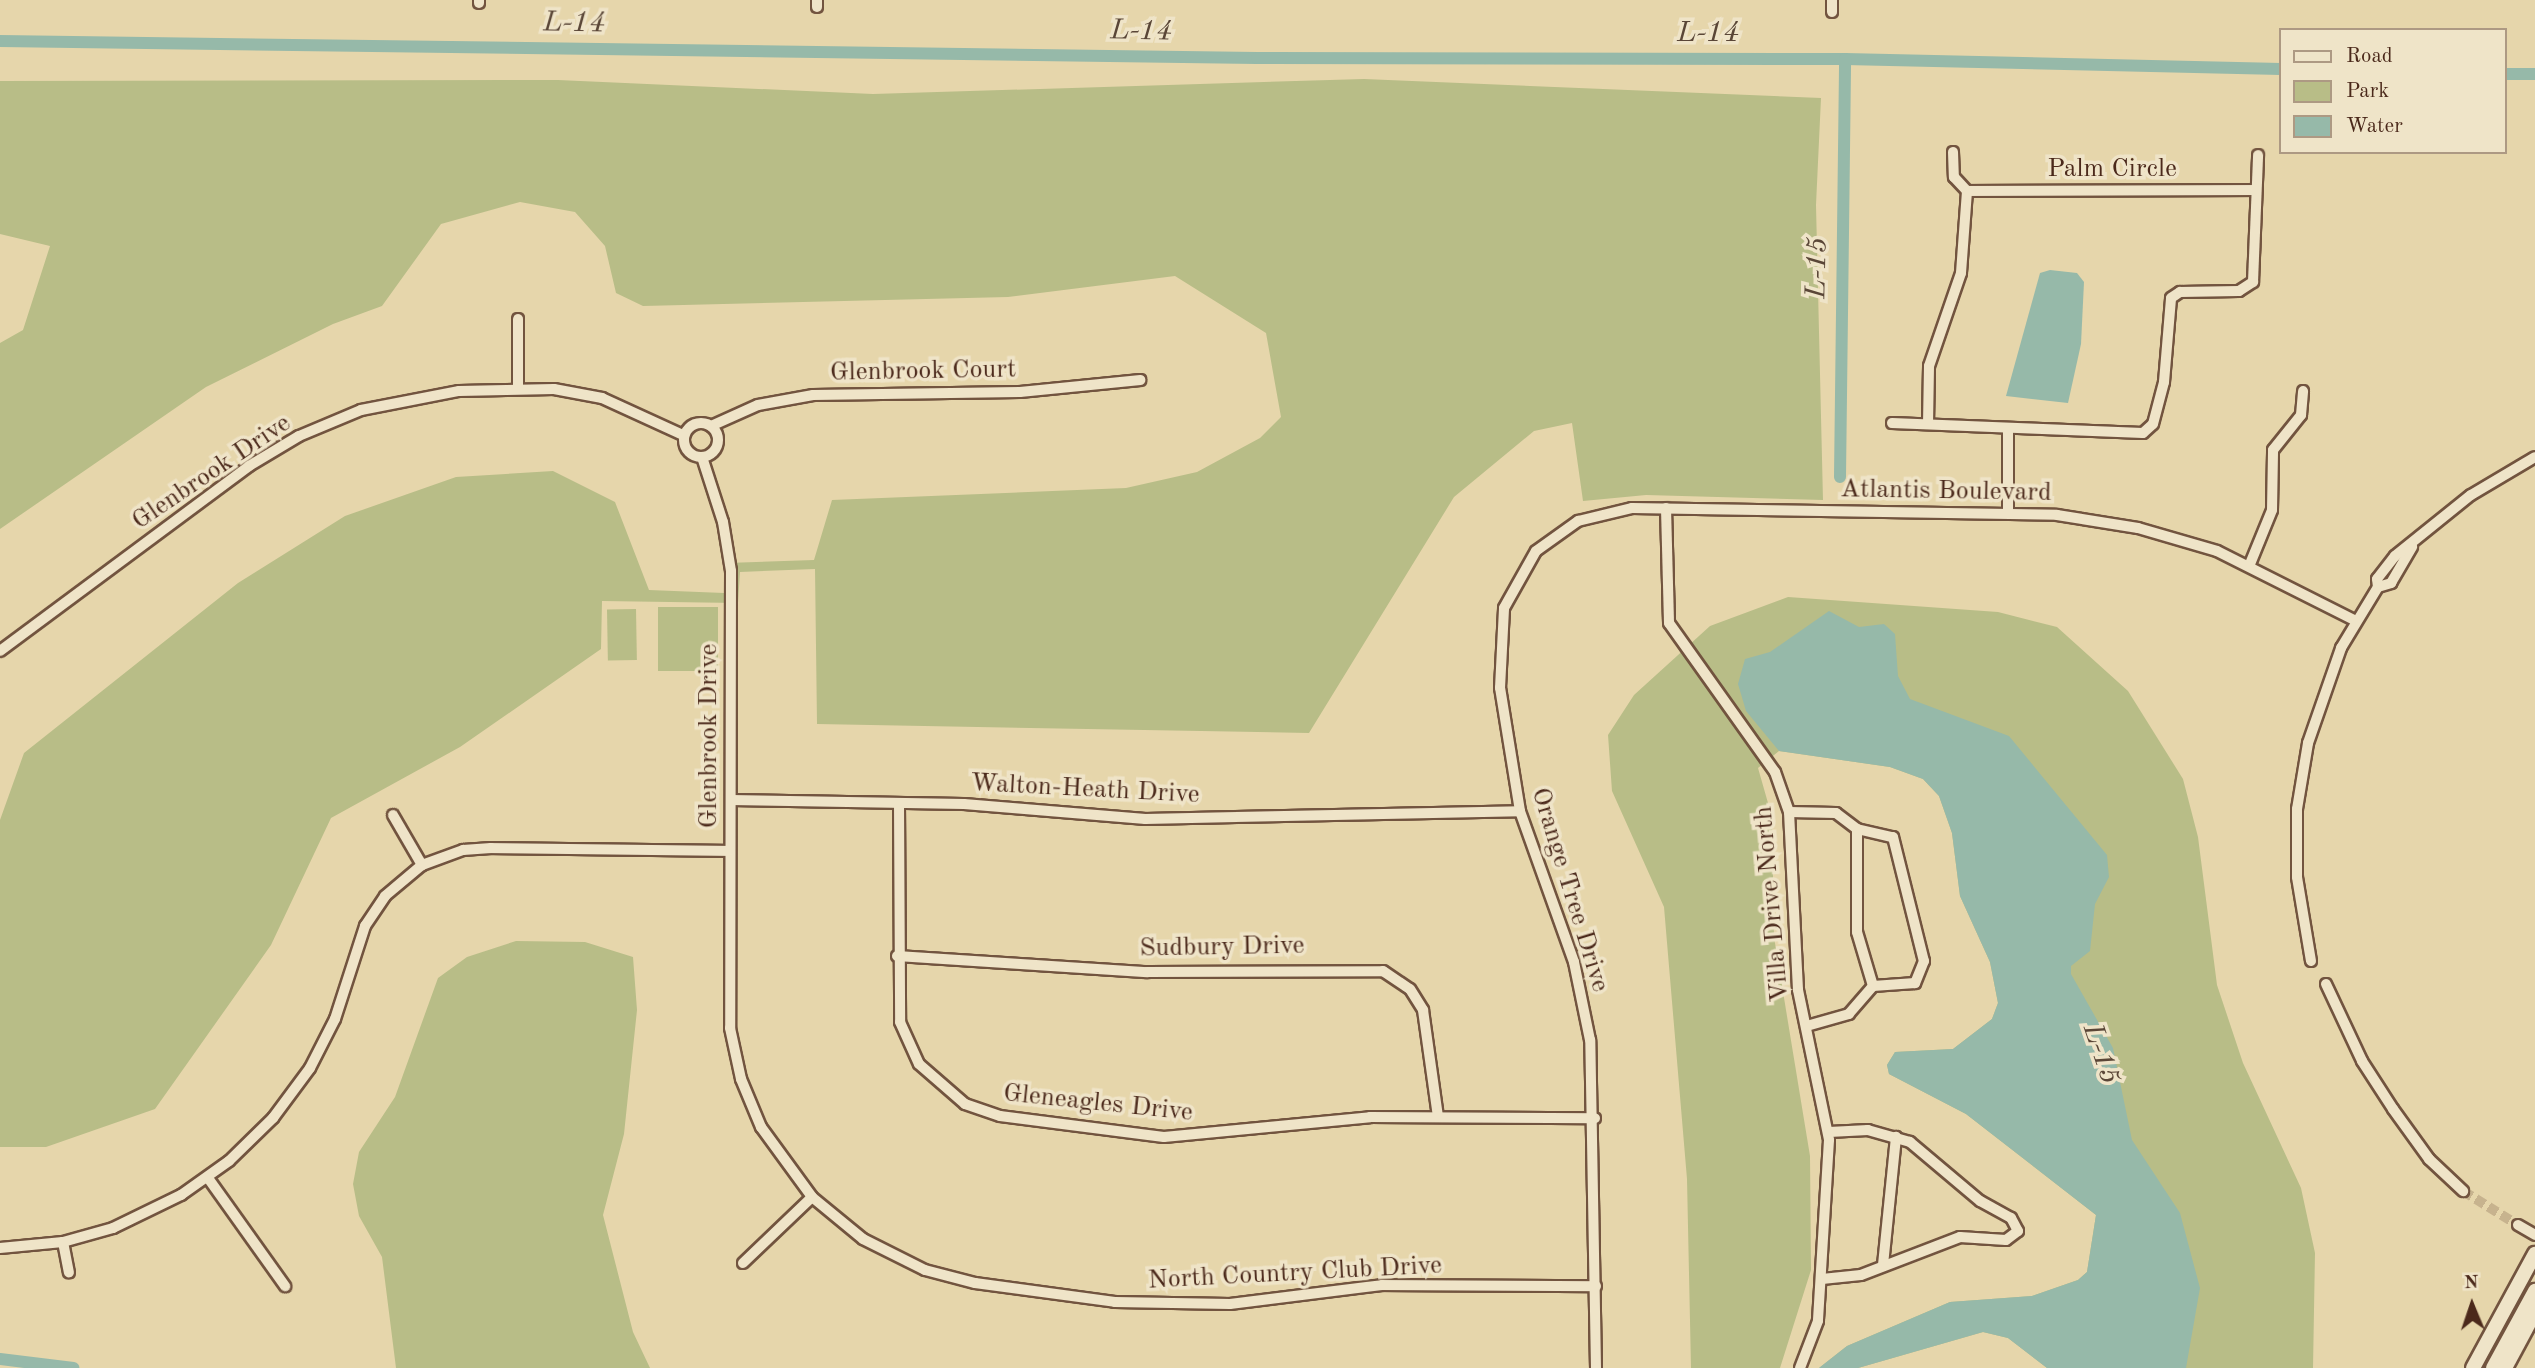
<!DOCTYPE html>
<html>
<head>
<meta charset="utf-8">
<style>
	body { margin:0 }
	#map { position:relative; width:2535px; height:1368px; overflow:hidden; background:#e6d6ab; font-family:"Old Standard TT",serif }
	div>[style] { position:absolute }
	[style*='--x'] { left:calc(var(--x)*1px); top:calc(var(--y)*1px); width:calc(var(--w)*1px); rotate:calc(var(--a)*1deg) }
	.green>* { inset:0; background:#b8bd87; transform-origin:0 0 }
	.water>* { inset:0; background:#96b9a9 }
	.canal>* { height:12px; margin:-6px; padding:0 6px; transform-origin:6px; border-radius:6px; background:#96b9a9 }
	.minor-tunnel>* { height:10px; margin-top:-5px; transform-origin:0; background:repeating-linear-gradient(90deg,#c7b38e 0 10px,transparent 0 15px) }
	.roads { filter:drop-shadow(2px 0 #72543f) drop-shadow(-2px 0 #72543f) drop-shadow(0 2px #72543f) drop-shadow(0 -2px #72543f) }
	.minor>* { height:10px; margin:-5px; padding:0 5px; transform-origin:5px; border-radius:5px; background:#efe4c8 }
	.minor>.ring { margin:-5px; padding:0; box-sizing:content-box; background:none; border:10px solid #efe4c8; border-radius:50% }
	.secondary>* { height:14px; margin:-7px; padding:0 7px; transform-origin:7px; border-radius:7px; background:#efe4c8 }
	span { translate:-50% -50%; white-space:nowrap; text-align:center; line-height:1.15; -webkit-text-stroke:7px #efe4c8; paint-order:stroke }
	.street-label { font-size:26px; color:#4b291b }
	.water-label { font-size:28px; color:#5a4637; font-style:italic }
	.legend { position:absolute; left:2279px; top:28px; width:228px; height:126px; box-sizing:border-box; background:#efe4c8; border:2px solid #ad9983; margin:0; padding:9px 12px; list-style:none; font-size:21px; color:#4b291b }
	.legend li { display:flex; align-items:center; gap:14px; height:35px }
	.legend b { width:35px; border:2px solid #ad9983 }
	.north { position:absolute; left:2437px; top:1270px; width:70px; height:70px; -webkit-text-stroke:5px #efe4c8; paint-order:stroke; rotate:358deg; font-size:19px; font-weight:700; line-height:28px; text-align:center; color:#4b291b }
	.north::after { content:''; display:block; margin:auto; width:24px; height:32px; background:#4b291b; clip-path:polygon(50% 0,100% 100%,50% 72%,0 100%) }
</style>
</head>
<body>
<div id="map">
	<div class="green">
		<i style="clip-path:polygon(1364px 79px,1821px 98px,1816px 205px,1823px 500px,1646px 495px,1583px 501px,1572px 423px,1534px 431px,1454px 497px,1309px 733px,817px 724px,815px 569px,740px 572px,738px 603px,602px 601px,601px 649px,460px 747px,331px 818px,271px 945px,155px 1109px,46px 1147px,0 1147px,0 820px,24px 753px,238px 583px,345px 516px,456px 477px,553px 471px,615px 502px,649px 590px,724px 593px,726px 563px,814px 560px,832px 500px,1126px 488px,1197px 472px,1260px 438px,1281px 417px,1266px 333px,1175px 276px,1008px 297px,643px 306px,616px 293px,605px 246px,575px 212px,520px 202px,441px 224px,382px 306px,333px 324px,206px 387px,0 529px,0 343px,23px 330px,50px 246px,0 234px,0 81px,558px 80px,873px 94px)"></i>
		<i style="clip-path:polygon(1788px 597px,1998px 612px,2057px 627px,2128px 691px,2183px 779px,2198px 837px,2217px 985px,2243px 1063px,2301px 1188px,2315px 1253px,2313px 1368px,2047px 1368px,2008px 1338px,1983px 1332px,1858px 1368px,1819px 1368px,1847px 1346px,1950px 1302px,2032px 1296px,2078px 1280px,2087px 1272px,2096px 1215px,1966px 1114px,1889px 1074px,1887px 1065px,1895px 1052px,1953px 1049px,1992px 1019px,1998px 1003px,1990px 962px,1960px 896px,1952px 833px,1939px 796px,1923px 779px,1890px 767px,1779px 751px,1758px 768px,1772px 817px,1774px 937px,1810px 1156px,1811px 1270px,1780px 1368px,1691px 1368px,1687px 1179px,1664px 907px,1612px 791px,1608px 735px,1634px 695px,1710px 626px)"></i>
		<i style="left:658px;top:607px;width:60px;height:64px"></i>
		<i style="left:636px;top:609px;width:51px;height:29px;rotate:89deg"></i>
		<i style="clip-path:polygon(516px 941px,585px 942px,633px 957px,637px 1010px,624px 1134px,603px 1215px,633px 1332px,650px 1368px,396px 1368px,382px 1257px,359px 1216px,353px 1184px,359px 1152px,395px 1097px,438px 978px,467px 957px)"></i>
	</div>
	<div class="water">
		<i style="clip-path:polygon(2050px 270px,2077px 273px,2084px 282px,2081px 344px,2068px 403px,2006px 396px,2040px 273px)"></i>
		<i style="clip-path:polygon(1829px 611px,1859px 627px,1884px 624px,1895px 634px,1898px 676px,1910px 699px,2009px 736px,2107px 855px,2109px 877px,2095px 904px,2090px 951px,2071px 966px,2071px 974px,2113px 1048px,2132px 1140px,2180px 1213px,2200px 1288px,2186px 1368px,2047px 1368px,2008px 1338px,1983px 1332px,1858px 1368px,1819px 1368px,1847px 1346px,1950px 1302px,2032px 1296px,2078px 1280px,2087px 1272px,2096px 1215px,1966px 1114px,1889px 1074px,1887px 1065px,1895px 1052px,1953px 1049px,1992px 1019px,1998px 1003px,1990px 962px,1960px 896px,1952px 833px,1939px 796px,1923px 779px,1890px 767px,1779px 751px,1746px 711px,1738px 684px,1745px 659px,1770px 652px)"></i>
	</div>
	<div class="canal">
		<i style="--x:0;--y:41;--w:1257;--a:0.77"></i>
		<i style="--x:1257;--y:58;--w:588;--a:0.1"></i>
		<i style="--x:1845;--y:59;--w:436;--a:1.3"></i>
		<i style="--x:2505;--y:74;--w:30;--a:0"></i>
		<i style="--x:1840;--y:477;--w:418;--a:-89.3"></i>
		<i style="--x:0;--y:1359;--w:74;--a:7"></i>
	</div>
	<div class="minor-tunnel">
		<i style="--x:2463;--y:1191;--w:65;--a:31.7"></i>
	</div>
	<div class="roads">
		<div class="minor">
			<i style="--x:479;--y:0;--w:3;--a:90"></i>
			<i style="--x:817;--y:0;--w:7;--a:90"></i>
			<i style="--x:1832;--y:0;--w:12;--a:90"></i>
			<i style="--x:1953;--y:152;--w:25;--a:88"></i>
			<i style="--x:1954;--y:177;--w:19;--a:47"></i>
			<i style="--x:1967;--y:191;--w:289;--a:-0.2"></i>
			<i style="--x:518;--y:319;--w:70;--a:90"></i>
			<i class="ring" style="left:684px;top:423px;width:24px;height:24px"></i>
			<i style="--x:1892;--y:423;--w:251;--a:2.3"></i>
			<i style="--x:2143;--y:433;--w:13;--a:-42"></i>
			<i style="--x:2153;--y:424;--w:43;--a:-75.3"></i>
			<i style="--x:2164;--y:382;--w:84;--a:-85.2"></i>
			<i style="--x:2171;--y:298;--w:11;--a:-34"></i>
			<i style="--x:2180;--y:292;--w:59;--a:-1"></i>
			<i style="--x:2239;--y:291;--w:17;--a:-33"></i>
			<i style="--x:2253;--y:282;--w:127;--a:-87.7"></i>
			<i style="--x:1928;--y:424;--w:58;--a:-89"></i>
			<i style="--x:1929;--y:366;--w:98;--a:-71"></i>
			<i style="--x:1961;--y:273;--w:82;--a:-85.8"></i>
			<i style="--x:711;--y:426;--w:51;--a:-24.1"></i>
			<i style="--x:758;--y:405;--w:56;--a:-10.3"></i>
			<i style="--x:813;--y:395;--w:207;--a:-0.8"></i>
			<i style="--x:1020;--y:392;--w:121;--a:-5.7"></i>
			<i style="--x:2008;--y:429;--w:84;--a:90"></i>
			<i style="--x:702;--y:457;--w:68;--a:72.1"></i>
			<i style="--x:723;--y:522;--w:50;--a:80.7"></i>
			<i style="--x:731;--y:571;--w:457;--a:90.1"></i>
			<i style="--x:730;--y:1028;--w:52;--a:77.8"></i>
			<i style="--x:741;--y:1079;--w:52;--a:67.4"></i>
			<i style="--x:761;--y:1127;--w:87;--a:53.9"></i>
			<i style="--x:812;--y:1197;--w:66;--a:39.5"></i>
			<i style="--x:863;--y:1239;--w:69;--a:26.6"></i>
			<i style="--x:925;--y:1270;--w:52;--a:14.6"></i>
			<i style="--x:975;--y:1283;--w:141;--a:7.7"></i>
			<i style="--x:1115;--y:1302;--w:115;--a:1"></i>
			<i style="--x:1230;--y:1304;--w:153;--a:-7.1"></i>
			<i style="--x:1382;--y:1285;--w:214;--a:0.3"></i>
			<i style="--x:1666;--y:508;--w:115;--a:88.5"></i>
			<i style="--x:1669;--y:623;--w:183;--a:54.6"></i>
			<i style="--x:1775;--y:772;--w:42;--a:70.7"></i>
			<i style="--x:1789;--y:812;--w:178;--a:87.1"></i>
			<i style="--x:1798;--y:990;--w:153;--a:78.3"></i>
			<i style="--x:1829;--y:1140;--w:181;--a:93.5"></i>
			<i style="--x:1818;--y:1321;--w:50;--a:111"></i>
			<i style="--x:2250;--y:564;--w:58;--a:-67.8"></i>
			<i style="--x:2272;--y:510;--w:60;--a:-89"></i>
			<i style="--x:2273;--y:450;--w:45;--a:-51.3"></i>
			<i style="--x:2301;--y:415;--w:24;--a:-85"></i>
			<i style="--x:2378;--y:587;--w:14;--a:-17"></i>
			<i style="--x:2391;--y:583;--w:42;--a:-59.7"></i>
			<i style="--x:0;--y:651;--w:310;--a:-36.6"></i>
			<i style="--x:249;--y:466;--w:58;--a:-31"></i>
			<i style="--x:299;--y:436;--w:67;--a:-22.8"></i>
			<i style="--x:361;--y:410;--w:100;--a:-11"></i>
			<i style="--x:459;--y:391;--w:95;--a:-1.2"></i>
			<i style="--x:554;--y:389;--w:49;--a:10.6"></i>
			<i style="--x:602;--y:398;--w:89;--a:24.6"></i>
			<i style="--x:731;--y:800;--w:233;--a:1"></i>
			<i style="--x:964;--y:804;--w:182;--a:4.7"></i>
			<i style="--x:1145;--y:819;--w:375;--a:-1.2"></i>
			<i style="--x:899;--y:803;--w:219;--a:89.7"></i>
			<i style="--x:900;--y:1022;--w:46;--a:65.7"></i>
			<i style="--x:919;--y:1064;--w:61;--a:41"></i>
			<i style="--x:965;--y:1104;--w:37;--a:19"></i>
			<i style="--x:1000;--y:1116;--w:165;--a:7.3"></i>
			<i style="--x:1164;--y:1137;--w:207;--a:-5.5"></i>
			<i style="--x:1370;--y:1117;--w:225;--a:0.3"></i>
			<i style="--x:1789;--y:812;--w:47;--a:1.2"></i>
			<i style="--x:1836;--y:813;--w:26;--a:37"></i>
			<i style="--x:1857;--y:829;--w:37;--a:13"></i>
			<i style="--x:1893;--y:837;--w:128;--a:76"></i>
			<i style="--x:1924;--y:961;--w:24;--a:112"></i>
			<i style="--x:1915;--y:983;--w:42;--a:175.9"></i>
			<i style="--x:1873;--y:986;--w:37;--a:131"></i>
			<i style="--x:1849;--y:1014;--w:44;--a:164.1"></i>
			<i style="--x:393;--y:815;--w:58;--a:59.9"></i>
			<i style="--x:1857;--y:829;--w:103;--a:90"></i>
			<i style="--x:1857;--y:932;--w:56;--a:73.5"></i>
			<i style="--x:897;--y:956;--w:251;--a:3.7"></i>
			<i style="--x:1147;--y:972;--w:236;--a:-0.2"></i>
			<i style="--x:1383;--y:971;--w:32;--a:34"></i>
			<i style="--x:1410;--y:989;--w:25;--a:58"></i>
			<i style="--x:1423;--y:1010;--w:108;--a:82"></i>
			<i style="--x:2311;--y:961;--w:85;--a:-99.5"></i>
			<i style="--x:2297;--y:877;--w:68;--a:-90"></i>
			<i style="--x:2297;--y:809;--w:67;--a:-80.5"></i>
			<i style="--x:2308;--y:743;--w:101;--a:-70.8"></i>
			<i style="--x:2341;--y:648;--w:71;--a:-58.8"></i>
			<i style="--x:2378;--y:587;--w:8;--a:-97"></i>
			<i style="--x:2377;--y:579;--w:29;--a:-52"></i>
			<i style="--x:2395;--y:556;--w:97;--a:-38.8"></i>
			<i style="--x:2471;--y:495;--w:74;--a:-30.7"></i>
			<i style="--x:2326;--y:984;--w:85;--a:64.9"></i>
			<i style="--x:2362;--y:1061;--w:57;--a:57.1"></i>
			<i style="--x:2393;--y:1109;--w:62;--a:54.2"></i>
			<i style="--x:2429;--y:1159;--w:47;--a:43.3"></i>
			<i style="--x:208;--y:1178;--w:133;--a:54.5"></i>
			<i style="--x:2518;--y:1225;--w:20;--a:30"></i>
			<i style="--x:63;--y:1242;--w:31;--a:79"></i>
			<i style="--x:0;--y:1248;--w:63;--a:-5.4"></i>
			<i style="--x:63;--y:1242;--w:52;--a:-15.6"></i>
			<i style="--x:113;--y:1228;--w:76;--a:-25.9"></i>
			<i style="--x:181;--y:1195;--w:59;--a:-35.3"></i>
			<i style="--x:229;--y:1161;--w:62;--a:-44.3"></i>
			<i style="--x:273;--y:1118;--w:62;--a:-53.5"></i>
			<i style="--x:310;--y:1068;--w:55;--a:-63"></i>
			<i style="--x:335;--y:1019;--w:98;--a:-72.1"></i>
			<i style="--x:365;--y:926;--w:36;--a:-56"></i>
			<i style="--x:385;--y:896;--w:48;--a:-40"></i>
			<i style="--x:422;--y:865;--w:44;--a:-20.1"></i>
			<i style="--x:463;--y:850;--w:28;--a:-4"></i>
			<i style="--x:491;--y:848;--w:239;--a:0.7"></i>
			<i style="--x:743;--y:1263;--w:95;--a:-43.7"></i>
			<i style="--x:1883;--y:1265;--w:129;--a:-84.2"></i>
			<i style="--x:1822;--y:1279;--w:39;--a:-6"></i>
			<i style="--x:1861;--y:1275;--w:106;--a:-21"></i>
			<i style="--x:1960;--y:1237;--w:46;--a:3.7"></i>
			<i style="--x:2006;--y:1240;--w:15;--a:-37"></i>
			<i style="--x:2018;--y:1231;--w:15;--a:-118"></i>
			<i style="--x:2011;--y:1218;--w:35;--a:-151"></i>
			<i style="--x:1980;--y:1201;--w:92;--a:-139.9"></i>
			<i style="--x:1910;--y:1142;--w:44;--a:-164.1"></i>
			<i style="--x:1868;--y:1130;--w:39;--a:177"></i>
			<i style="--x:1596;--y:1368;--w:328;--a:-91"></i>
			<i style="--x:1590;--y:1040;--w:80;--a:-101.6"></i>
			<i style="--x:1574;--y:962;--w:160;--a:-109.7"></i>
			<i style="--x:1520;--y:811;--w:125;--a:-99.2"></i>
			<i style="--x:1500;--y:688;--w:80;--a:-87.1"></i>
			<i style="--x:1504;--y:608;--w:65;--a:-60.7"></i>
			<i style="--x:1536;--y:551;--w:52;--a:-35.5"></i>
			<i style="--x:1578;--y:521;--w:56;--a:-13.5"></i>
			<i style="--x:1632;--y:508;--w:425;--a:0.9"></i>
			<i style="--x:2057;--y:515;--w:82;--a:9.1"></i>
			<i style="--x:2138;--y:528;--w:82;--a:16.2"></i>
			<i style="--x:2217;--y:551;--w:156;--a:26.7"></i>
		</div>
		<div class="secondary">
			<i style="--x:2473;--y:1368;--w:130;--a:-61.5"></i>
			<i style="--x:2493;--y:1368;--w:88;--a:-61.4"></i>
			<i style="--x:2505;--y:1368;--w:64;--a:-61.8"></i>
		</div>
	</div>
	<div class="street-label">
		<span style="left:2112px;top:170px">Palm Circle</span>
		<span style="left:923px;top:372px;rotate:-1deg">Glenbrook Court</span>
		<span style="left:212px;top:473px;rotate:-34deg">Glenbrook Drive</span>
		<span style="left:1946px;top:492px;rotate:1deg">Atlantis Boulevard</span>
		<span style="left:710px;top:736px;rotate:-90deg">Glenbrook Drive</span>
		<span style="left:1085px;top:790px;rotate:3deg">Walton-Heath Drive</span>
		<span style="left:1569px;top:890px;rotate:73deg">Orange Tree Drive</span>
		<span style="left:1773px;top:904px;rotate:-95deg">Villa Drive North</span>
		<span style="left:1222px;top:948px;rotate:-1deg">Sudbury Drive</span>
		<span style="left:1098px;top:1104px;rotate:6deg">Gleneagles Drive</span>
		<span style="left:1295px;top:1274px;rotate:-3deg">North Country Club Drive</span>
	</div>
	<div class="water-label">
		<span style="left:574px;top:24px;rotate:1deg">L-14</span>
		<span style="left:1141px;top:32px;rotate:1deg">L-14</span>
		<span style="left:1708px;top:34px">L-14</span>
		<span style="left:1818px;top:268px;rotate:-89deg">L-15</span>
		<span style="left:2100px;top:1054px;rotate:71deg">L-15</span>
	</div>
	<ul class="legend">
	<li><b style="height:9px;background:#efe4c8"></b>Road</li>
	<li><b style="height:19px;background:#b8bd87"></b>Park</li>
	<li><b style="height:19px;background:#96b9a9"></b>Water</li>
	</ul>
	<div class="north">N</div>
</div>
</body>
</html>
